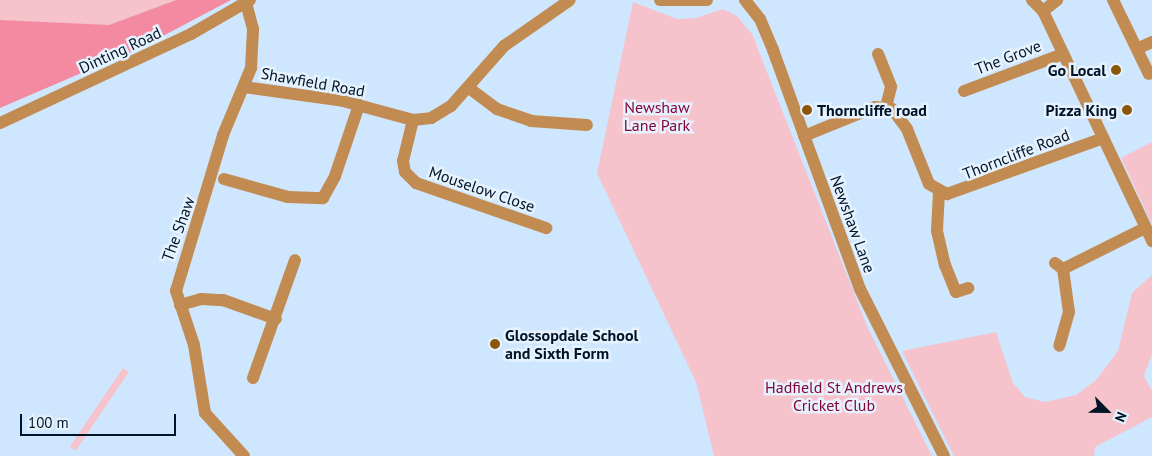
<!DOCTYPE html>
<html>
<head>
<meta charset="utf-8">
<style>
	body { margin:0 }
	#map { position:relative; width:1152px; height:456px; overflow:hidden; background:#cee7fe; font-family:"PT Sans",sans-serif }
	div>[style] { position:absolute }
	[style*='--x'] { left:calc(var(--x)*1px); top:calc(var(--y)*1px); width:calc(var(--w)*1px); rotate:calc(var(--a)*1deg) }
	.green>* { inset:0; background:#f6c2cb; transform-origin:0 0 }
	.forest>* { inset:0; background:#f48aa1 }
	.minor>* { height:12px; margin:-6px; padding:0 6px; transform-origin:6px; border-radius:6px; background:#c28b51 }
	.dots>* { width:14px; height:14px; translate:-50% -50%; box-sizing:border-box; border:2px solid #e6f2fe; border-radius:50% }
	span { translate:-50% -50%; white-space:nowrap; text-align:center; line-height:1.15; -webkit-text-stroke:5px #e6f2fe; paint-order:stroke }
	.street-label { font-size:16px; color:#001428 }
	.poi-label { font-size:16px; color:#001428; font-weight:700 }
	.right { translate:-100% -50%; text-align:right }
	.left { translate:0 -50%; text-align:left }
	.park-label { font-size:16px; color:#840739 }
	.north { position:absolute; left:1082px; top:386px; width:50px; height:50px; -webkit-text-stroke:4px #e6f2fe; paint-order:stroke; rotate:113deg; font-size:14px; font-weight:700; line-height:20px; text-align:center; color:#001428 }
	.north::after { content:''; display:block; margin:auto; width:18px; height:22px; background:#001428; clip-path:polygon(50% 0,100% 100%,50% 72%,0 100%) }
	.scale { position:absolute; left:20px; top:414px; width:156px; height:22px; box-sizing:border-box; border:2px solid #001428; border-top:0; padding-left:6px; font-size:15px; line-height:18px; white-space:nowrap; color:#001428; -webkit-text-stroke:4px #e6f2fe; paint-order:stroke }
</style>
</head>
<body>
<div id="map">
	<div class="green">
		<i style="clip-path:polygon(0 0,176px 0,109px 25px,58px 26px,0 20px)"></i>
		<i style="clip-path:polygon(633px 2px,677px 19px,696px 18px,723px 9px,737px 16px,752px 34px,867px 326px,932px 456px,714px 456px,696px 382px,597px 173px)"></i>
		<i style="clip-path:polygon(1152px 142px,1152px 224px,1121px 158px)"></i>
		<i style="clip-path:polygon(1152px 275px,1152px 354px,1144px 376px,1152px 391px,1152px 417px,1095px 447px,1094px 456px,954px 456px,902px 351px,996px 332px,1013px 383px,1025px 397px,1045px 402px,1076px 395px,1096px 380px,1118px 351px,1132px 293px)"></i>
		<i style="left:123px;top:368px;width:7px;height:95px;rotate:34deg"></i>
	</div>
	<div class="forest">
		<i style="clip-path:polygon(176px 0,231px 0,142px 47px,0 108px,0 20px,109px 25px)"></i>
	</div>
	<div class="minor">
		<i style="--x:660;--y:0;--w:47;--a:0"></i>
		<i style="--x:745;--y:0;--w:24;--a:52"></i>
		<i style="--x:760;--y:19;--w:34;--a:67"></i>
		<i style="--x:773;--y:50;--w:254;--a:70"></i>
		<i style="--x:860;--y:289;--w:187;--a:63.3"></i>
		<i style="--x:1032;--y:0;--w:16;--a:45"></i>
		<i style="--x:1043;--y:11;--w:255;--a:64.6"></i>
		<i style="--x:1113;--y:0;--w:82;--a:64.1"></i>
		<i style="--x:1043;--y:11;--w:18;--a:-38"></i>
		<i style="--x:1139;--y:48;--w:14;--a:-25"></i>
		<i style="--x:878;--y:54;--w:35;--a:68"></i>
		<i style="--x:891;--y:87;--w:21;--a:104"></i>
		<i style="--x:244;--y:87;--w:100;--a:8"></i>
		<i style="--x:343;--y:101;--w:73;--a:15.2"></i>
		<i style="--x:413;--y:120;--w:18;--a:-6"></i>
		<i style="--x:431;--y:118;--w:23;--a:-31"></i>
		<i style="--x:451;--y:106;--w:80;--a:-48.5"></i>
		<i style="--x:504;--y:46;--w:80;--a:-34.9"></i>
		<i style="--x:469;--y:88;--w:35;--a:37"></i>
		<i style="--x:497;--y:109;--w:36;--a:19"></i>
		<i style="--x:531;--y:121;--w:56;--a:4.1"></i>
		<i style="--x:964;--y:91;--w:106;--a:-20.5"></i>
		<i style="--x:413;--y:120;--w:42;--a:103.7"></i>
		<i style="--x:403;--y:161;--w:11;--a:80"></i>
		<i style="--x:405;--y:172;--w:16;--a:45"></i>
		<i style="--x:416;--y:183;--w:138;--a:19.1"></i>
		<i style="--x:0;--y:123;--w:211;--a:-25"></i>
		<i style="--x:191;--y:34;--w:68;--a:-30"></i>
		<i style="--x:804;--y:136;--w:77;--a:-22.2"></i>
		<i style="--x:875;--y:107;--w:17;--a:7"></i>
		<i style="--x:892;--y:109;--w:25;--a:53"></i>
		<i style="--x:907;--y:129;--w:59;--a:68.2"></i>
		<i style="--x:929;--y:184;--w:21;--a:29"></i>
		<i style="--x:947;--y:194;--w:166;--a:-19.7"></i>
		<i style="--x:224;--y:179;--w:66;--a:15.7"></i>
		<i style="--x:288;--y:197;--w:35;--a:2"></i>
		<i style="--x:323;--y:198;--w:25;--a:-61"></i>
		<i style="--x:335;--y:176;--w:75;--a:-71.3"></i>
		<i style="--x:939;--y:192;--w:39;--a:93"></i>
		<i style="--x:937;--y:231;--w:35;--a:77"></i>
		<i style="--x:945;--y:265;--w:29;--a:68"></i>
		<i style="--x:956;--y:292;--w:13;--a:-18"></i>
		<i style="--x:1055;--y:263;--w:10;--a:37"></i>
		<i style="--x:1063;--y:269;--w:43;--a:82.1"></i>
		<i style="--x:1069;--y:312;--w:35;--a:106"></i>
		<i style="--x:1063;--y:269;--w:92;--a:-26.6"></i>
		<i style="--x:180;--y:305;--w:22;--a:-16"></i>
		<i style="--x:201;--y:299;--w:22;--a:3"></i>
		<i style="--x:223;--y:300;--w:56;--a:19.7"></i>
		<i style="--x:253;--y:378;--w:125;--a:-70.4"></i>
		<i style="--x:244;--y:456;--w:58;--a:-132.2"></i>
		<i style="--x:205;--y:413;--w:69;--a:-99.2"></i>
		<i style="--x:194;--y:345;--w:57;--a:-108.4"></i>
		<i style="--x:176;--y:291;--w:163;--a:-73.2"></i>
		<i style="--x:223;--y:135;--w:73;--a:-67.3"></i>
		<i style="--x:251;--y:68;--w:39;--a:-87"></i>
		<i style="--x:253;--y:29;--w:27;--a:-105"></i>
	</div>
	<div class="dots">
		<i style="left:1116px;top:70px;background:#8c5609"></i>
		<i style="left:807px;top:110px;background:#8c5609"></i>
		<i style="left:1127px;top:110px;background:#8c5609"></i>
		<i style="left:495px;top:344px;background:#8c5609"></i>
	</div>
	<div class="street-label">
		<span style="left:120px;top:50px;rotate:-25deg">Dinting Road</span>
		<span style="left:1008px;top:57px;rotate:-21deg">The Grove</span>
		<span style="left:313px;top:82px;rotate:10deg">Shawfield Road</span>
		<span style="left:1016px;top:154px;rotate:-21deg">Thorncliffe Road</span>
		<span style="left:482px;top:189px;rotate:19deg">Mouselow Close</span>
		<span style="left:853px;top:224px;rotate:70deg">Newshaw Lane</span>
		<span style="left:178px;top:229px;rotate:-70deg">The Shaw</span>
	</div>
	<div class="poi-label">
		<span class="right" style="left:1106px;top:70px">Go Local</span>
		<span class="left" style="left:817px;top:110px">Thorncliffe road</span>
		<span class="right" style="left:1117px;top:110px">Pizza King</span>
		<span class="left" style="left:505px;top:344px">Glossopdale School<br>and Sixth Form</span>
	</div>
	<div class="park-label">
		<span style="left:657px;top:116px">Newshaw<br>Lane Park</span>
		<span style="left:834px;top:396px">Hadfield St Andrews<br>Cricket Club</span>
	</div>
	<div class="north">N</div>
	<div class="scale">100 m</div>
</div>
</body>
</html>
